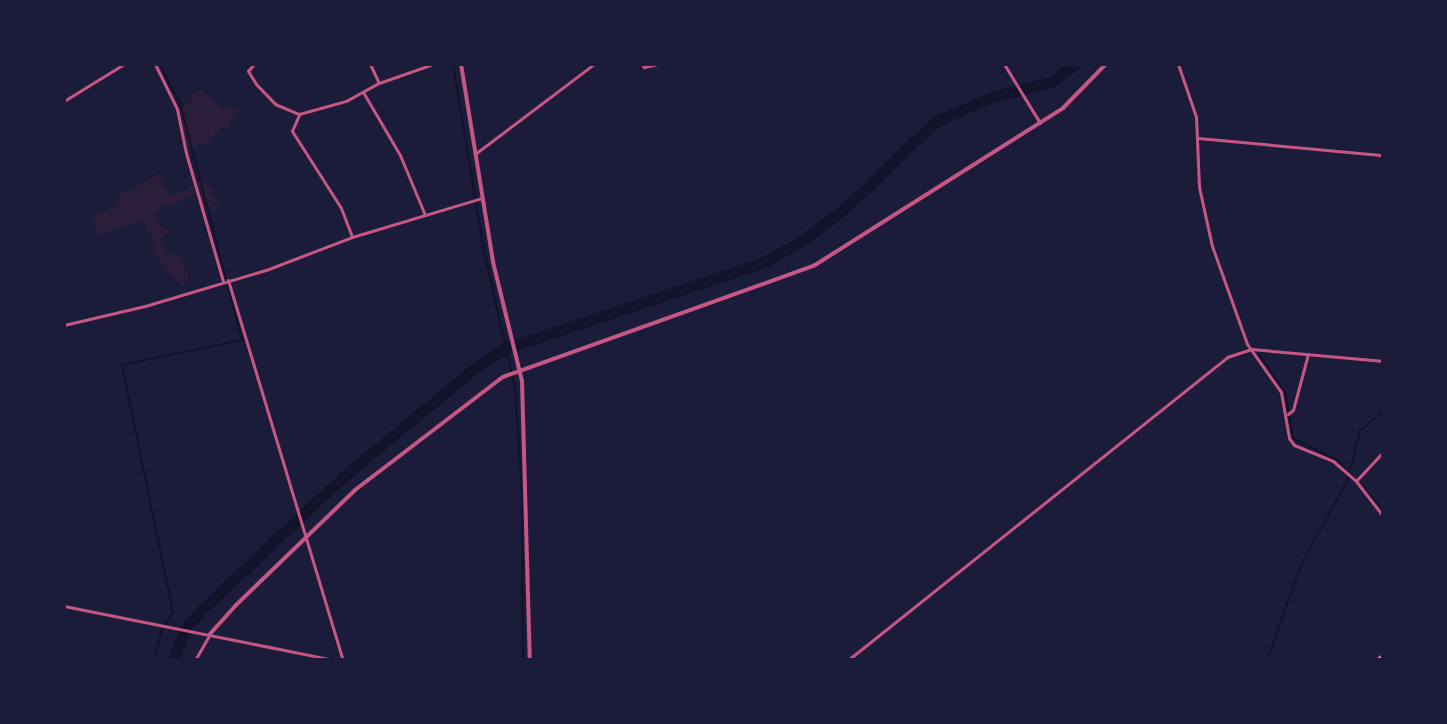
<!DOCTYPE html>
<html>
<head>
<meta charset="utf-8">
<style>
	body { margin:0 }
	#map { position:relative; width:1447px; height:724px; overflow:hidden; background:#1b1b3a; font-family:"Fira Sans",sans-serif }
	div>[style] { position:absolute }
	[style*='--x'] { left:calc(var(--x)*1px); top:calc(var(--y)*1px); width:calc(var(--w)*1px); rotate:calc(var(--a)*1deg) }
	.green>* { inset:0; background:#2a1e3b }
	.stream>* { height:2px; margin:-1px; padding:0 1px; transform-origin:1px; border-radius:1px; background:#12122b }
	.river>* { height:11px; margin:-5.5px; padding:0 5.5px; transform-origin:5.5px; border-radius:5.5px; background:#12122b }
	.minor>* { height:3px; margin:-1.5px; padding:0 1.5px; transform-origin:1.5px; border-radius:1.5px; background:#c65784 }
	.tertiary>* { height:4px; margin:-2px; padding:0 2px; transform-origin:2px; border-radius:2px; background:#c65784 }
	.secondary>* { height:5px; margin:-2.5px; padding:0 2.5px; transform-origin:2.5px; border-radius:2.5px; background:#ff6b9d }
	span { translate:-50% -50%; white-space:nowrap; text-align:center; line-height:1.15; -webkit-text-stroke:6px #1b1b3a; paint-order:stroke }
	.frame { position:absolute; inset:0; border:66px solid #1b1b3a; pointer-events:none }
</style>
</head>
<body>
<div id="map">
	<div class="green">
		<i style="clip-path:polygon(201px 90px,223px 109px,228px 106px,237px 110px,227px 128px,221px 128px,208px 142px,193px 148px,187px 145px,179px 109px,190px 103px,193px 93px)"></i>
		<i style="clip-path:polygon(160px 173px,169px 194px,185px 191px,201px 180px,212px 189px,218px 205px,218px 210px,214px 211px,211px 206px,204px 207px,198px 190px,176px 204px,161px 207px,156px 216px,162px 229px,172px 230px,160px 238px,167px 255px,177px 253px,181px 258px,189px 278px,182px 287px,154px 253px,156px 245px,143px 221px,98px 235px,92px 216px,118px 206px,121px 192px,130px 191px)"></i>
	</div>
	<div class="stream">
		<i style="--x:453;--y:64;--w:184;--a:80.6"></i>
		<i style="--x:483;--y:246;--w:146;--a:77.3"></i>
		<i style="--x:515;--y:388;--w:103;--a:86.1"></i>
		<i style="--x:522;--y:491;--w:169;--a:89.7"></i>
		<i style="--x:1258;--y:353;--w:47;--a:55.3"></i>
		<i style="--x:1285;--y:392;--w:47;--a:80.1"></i>
		<i style="--x:1293;--y:438;--w:49;--a:26.6"></i>
		<i style="--x:1337;--y:460;--w:67;--a:46.8"></i>
		<i style="--x:64;--y:650;--w:12;--a:59"></i>
		<i style="--x:154;--y:660;--w:31;--a:-75"></i>
		<i style="--x:162;--y:630;--w:21;--a:-59"></i>
		<i style="--x:173;--y:612;--w:252;--a:-101.7"></i>
		<i style="--x:122;--y:365;--w:123;--a:-11.8"></i>
		<i style="--x:242;--y:340;--w:245;--a:-104.7"></i>
		<i style="--x:180;--y:103;--w:44;--a:-118.3"></i>
		<i style="--x:1267;--y:660;--w:106;--a:-70.2"></i>
		<i style="--x:1303;--y:560;--w:90;--a:-60.6"></i>
		<i style="--x:1347;--y:482;--w:53;--a:-75.7"></i>
		<i style="--x:1360;--y:431;--w:30;--a:-41"></i>
	</div>
	<div class="river">
		<i style="--x:173;--y:660;--w:33;--a:-69"></i>
		<i style="--x:185;--y:629;--w:19;--a:-51"></i>
		<i style="--x:197;--y:614;--w:202;--a:-43.2"></i>
		<i style="--x:344;--y:476;--w:176;--a:-39.5"></i>
		<i style="--x:480;--y:364;--w:31;--a:-32"></i>
		<i style="--x:506;--y:348;--w:273;--a:-18.4"></i>
		<i style="--x:765;--y:262;--w:49;--a:-30.8"></i>
		<i style="--x:807;--y:237;--w:48;--a:-37.3"></i>
		<i style="--x:845;--y:208;--w:126;--a:-43.7"></i>
		<i style="--x:936;--y:121;--w:64;--a:-23"></i>
		<i style="--x:995;--y:96;--w:58;--a:-14"></i>
		<i style="--x:1051;--y:82;--w:30;--a:-37"></i>
	</div>
	<div class="minor">
		<i style="--x:155;--y:64;--w:50;--a:63.9"></i>
		<i style="--x:177;--y:109;--w:45;--a:78.4"></i>
		<i style="--x:186;--y:153;--w:133;--a:73.9"></i>
		<i style="--x:254;--y:64;--w:9;--a:131"></i>
		<i style="--x:248;--y:71;--w:15;--a:58"></i>
		<i style="--x:256;--y:84;--w:28;--a:46"></i>
		<i style="--x:275;--y:104;--w:26;--a:23"></i>
		<i style="--x:299;--y:114;--w:49;--a:-15.5"></i>
		<i style="--x:346;--y:101;--w:38;--a:-29"></i>
		<i style="--x:379;--y:83;--w:57;--a:-19.4"></i>
		<i style="--x:370;--y:64;--w:21;--a:65"></i>
		<i style="--x:642;--y:64;--w:4;--a:56"></i>
		<i style="--x:644;--y:67;--w:14;--a:-12"></i>
		<i style="--x:1004;--y:64;--w:69;--a:58.6"></i>
		<i style="--x:1178;--y:64;--w:56;--a:71.2"></i>
		<i style="--x:1196;--y:117;--w:70;--a:87.5"></i>
		<i style="--x:1199;--y:187;--w:60;--a:77.6"></i>
		<i style="--x:1212;--y:246;--w:104;--a:70.3"></i>
		<i style="--x:1247;--y:344;--w:59;--a:54.7"></i>
		<i style="--x:1281;--y:392;--w:47;--a:80.1"></i>
		<i style="--x:1289;--y:438;--w:9;--a:54"></i>
		<i style="--x:1294;--y:445;--w:42;--a:22.3"></i>
		<i style="--x:1333;--y:461;--w:30;--a:41"></i>
		<i style="--x:1356;--y:481;--w:44;--a:52.4"></i>
		<i style="--x:363;--y:92;--w:73;--a:59.6"></i>
		<i style="--x:400;--y:155;--w:65;--a:67.4"></i>
		<i style="--x:64;--y:101;--w:70;--a:-31.7"></i>
		<i style="--x:299;--y:115;--w:17;--a:114"></i>
		<i style="--x:292;--y:131;--w:91;--a:57.5"></i>
		<i style="--x:341;--y:208;--w:31;--a:69"></i>
		<i style="--x:1198;--y:138;--w:186;--a:5.3"></i>
		<i style="--x:475;--y:154;--w:149;--a:-37.1"></i>
		<i style="--x:228;--y:280;--w:397;--a:73.2"></i>
		<i style="--x:64;--y:325;--w:83;--a:-13.2"></i>
		<i style="--x:145;--y:306;--w:126;--a:-16.6"></i>
		<i style="--x:266;--y:270;--w:92;--a:-21"></i>
		<i style="--x:352;--y:237;--w:136;--a:-16.7"></i>
		<i style="--x:1288;--y:414;--w:6;--a:-39"></i>
		<i style="--x:1293;--y:410;--w:58;--a:-75"></i>
		<i style="--x:1356;--y:481;--w:40;--a:-47"></i>
		<i style="--x:64;--y:606;--w:275;--a:11.3"></i>
		<i style="--x:195;--y:660;--w:30;--a:-60"></i>
		<i style="--x:848;--y:660;--w:485;--a:-38.6"></i>
		<i style="--x:1227;--y:357;--w:25;--a:-18"></i>
		<i style="--x:1251;--y:349;--w:133;--a:5.2"></i>
	</div>
	<div class="tertiary">
		<i style="--x:461;--y:64;--w:201;--a:80.8"></i>
		<i style="--x:493;--y:262;--w:122;--a:76.3"></i>
		<i style="--x:522;--y:381;--w:279;--a:88.4"></i>
		<i style="--x:210;--y:634;--w:38;--a:-48"></i>
		<i style="--x:235;--y:606;--w:167;--a:-44"></i>
		<i style="--x:355;--y:490;--w:186;--a:-37.4"></i>
		<i style="--x:503;--y:377;--w:331;--a:-19.7"></i>
		<i style="--x:815;--y:265;--w:294;--a:-32.3"></i>
		<i style="--x:1063;--y:108;--w:62;--a:-45.7"></i>
	</div>
	<div class="secondary">
		<i style="--x:1377;--y:660;--w:7;--a:-34"></i>
	</div>
	<div class="frame"></div>
</div>
</body>
</html>
